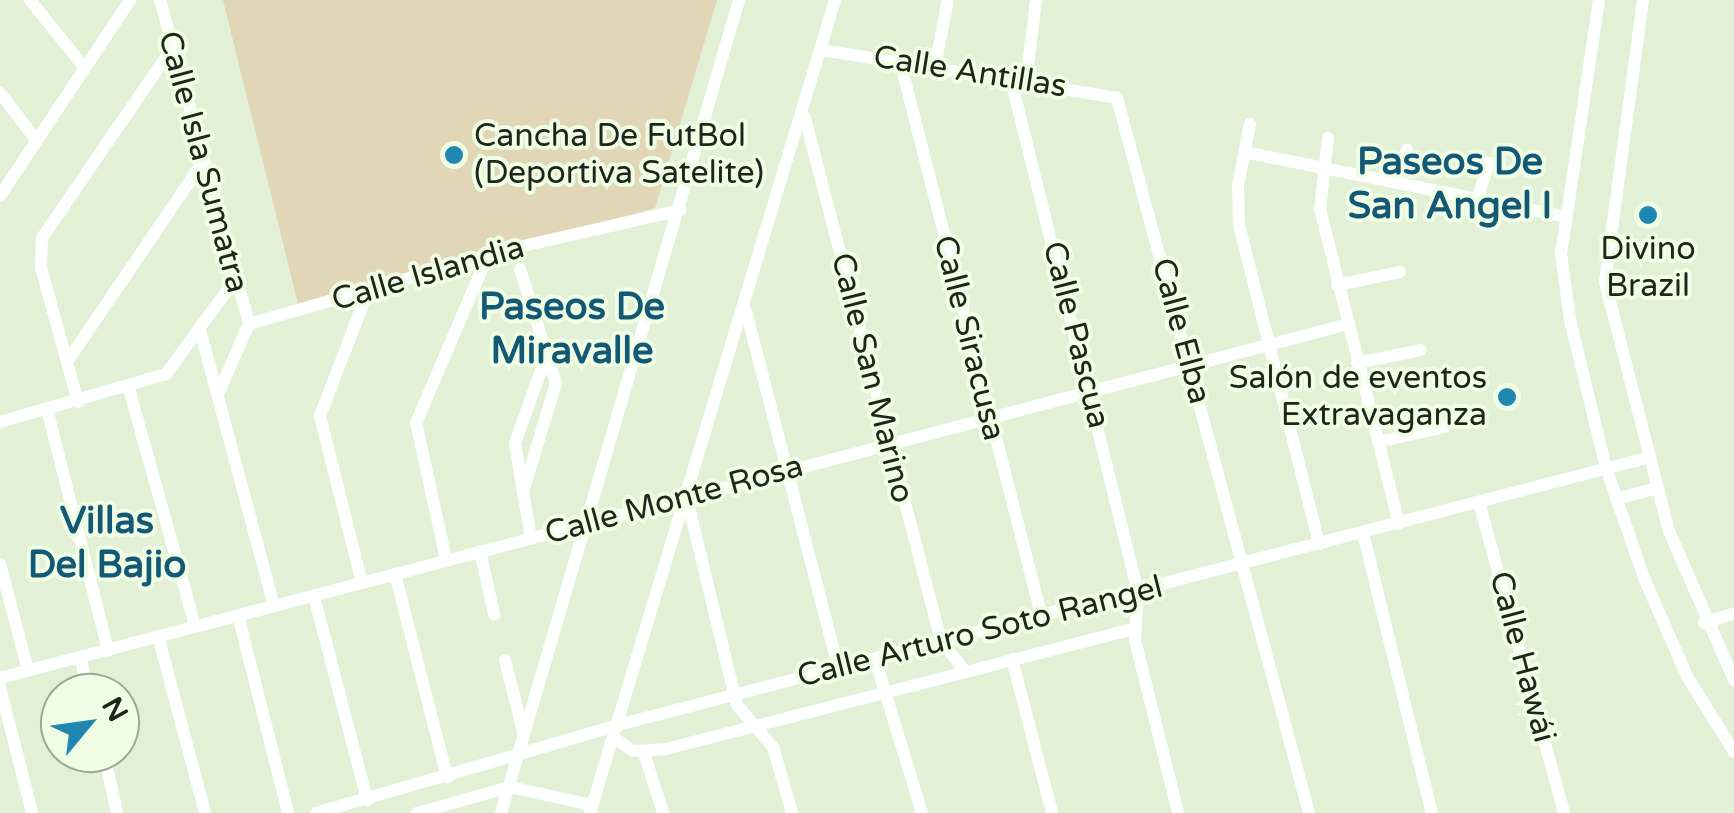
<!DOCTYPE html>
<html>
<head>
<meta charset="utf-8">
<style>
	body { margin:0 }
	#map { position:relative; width:1734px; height:813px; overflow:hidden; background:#e2f0d6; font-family:"Varela Round",sans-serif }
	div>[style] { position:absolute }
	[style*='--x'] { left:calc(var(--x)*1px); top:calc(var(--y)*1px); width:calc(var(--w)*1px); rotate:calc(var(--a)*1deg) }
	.green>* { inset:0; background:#e1d6b6 }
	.minor>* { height:12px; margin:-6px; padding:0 6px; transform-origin:6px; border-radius:6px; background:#fff }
	.dots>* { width:28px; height:28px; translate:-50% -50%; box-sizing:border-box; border:5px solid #effde4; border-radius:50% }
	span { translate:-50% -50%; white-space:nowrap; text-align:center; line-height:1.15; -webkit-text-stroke:8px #effde4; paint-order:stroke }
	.street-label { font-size:32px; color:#20251b }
	.poi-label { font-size:32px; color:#20251b }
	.left { translate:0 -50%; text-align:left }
	.right { translate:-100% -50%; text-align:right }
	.quarter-label { font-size:38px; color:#135875; font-weight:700 }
	.north { position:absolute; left:40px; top:673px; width:100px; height:100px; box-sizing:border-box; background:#effde4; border:2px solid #9ca794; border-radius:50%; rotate:61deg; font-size:28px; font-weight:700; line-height:40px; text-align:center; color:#20251b }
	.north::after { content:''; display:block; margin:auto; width:35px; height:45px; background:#2287b0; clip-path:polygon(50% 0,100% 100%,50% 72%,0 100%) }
</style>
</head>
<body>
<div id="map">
	<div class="green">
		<i style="clip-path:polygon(223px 0,717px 0,655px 208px,298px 304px)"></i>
	</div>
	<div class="minor">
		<i style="--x:30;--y:0;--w:86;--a:51.1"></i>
		<i style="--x:160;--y:0;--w:336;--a:74.6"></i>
		<i style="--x:1599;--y:0;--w:256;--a:98.5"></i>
		<i style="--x:1561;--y:253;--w:68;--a:82.3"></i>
		<i style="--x:1570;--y:320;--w:152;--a:76.3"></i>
		<i style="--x:1606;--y:468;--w:116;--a:70.9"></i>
		<i style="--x:1644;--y:578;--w:109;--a:66.3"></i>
		<i style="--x:1688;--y:678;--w:87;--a:58.1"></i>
		<i style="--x:1643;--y:0;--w:285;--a:97.7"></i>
		<i style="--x:1605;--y:282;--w:257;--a:75.6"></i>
		<i style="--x:1669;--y:531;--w:163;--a:66.4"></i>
		<i style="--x:822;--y:50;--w:299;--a:9.2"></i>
		<i style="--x:1117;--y:98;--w:740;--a:74.97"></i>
		<i style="--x:900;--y:61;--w:571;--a:75.7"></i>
		<i style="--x:935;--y:66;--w:67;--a:-78.9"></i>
		<i style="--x:1011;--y:80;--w:528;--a:76.07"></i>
		<i style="--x:1138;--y:592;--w:48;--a:93.6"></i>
		<i style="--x:1135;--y:640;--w:178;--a:76"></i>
		<i style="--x:1026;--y:82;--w:83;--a:-83"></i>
		<i style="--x:0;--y:93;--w:56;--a:52.3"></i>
		<i style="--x:805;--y:118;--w:540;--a:75.42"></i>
		<i style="--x:941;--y:641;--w:36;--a:51"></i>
		<i style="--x:1250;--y:124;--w:62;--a:101.1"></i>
		<i style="--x:1238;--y:185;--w:40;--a:88.6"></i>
		<i style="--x:1239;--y:225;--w:329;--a:75.9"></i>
		<i style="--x:1328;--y:138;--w:71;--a:96.4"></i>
		<i style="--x:1320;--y:209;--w:325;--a:75.9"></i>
		<i style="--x:1244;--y:152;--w:328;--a:11.4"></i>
		<i style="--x:1394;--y:182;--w:35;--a:-68"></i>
		<i style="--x:0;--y:196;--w:235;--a:-56.4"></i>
		<i style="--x:1478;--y:197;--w:36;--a:-72"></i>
		<i style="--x:520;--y:269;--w:120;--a:72.5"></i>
		<i style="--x:556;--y:383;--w:111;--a:106.8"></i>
		<i style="--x:1337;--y:285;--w:64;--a:-11.7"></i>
		<i style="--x:746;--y:311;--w:368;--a:75.5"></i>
		<i style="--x:249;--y:324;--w:276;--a:-16"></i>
		<i style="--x:514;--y:248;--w:171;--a:-12.8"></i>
		<i style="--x:200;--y:330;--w:286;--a:75"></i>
		<i style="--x:67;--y:362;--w:238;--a:-55.8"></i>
		<i style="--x:1357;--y:363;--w:65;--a:-11.5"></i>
		<i style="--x:129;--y:389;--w:245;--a:74.4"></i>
		<i style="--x:219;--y:392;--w:74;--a:-66.2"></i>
		<i style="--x:78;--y:402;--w:139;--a:-105.4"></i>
		<i style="--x:41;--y:268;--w:30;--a:-88"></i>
		<i style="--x:42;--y:238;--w:227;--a:-55.6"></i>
		<i style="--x:47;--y:409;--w:249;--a:75.8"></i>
		<i style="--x:0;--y:422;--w:173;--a:-16.1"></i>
		<i style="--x:166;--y:374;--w:115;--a:-53.8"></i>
		<i style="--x:1378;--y:442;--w:68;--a:-12.8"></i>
		<i style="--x:1616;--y:499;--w:42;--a:-15"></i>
		<i style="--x:1479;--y:502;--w:322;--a:74.7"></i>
		<i style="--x:688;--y:503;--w:208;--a:76.4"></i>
		<i style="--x:737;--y:705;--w:55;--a:49.4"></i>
		<i style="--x:773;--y:747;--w:69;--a:73.9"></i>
		<i style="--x:1363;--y:533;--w:288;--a:76.2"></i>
		<i style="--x:531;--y:539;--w:97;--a:-99.5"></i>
		<i style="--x:515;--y:443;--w:95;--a:-70.2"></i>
		<i style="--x:480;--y:551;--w:65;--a:77.5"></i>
		<i style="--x:446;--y:559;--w:139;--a:-102.4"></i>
		<i style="--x:416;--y:423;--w:181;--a:-66.8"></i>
		<i style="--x:0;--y:564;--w:110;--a:75.2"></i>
		<i style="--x:395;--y:574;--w:210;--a:75.6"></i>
		<i style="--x:362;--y:583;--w:172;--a:-104.1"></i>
		<i style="--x:320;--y:416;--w:134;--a:-69"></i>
		<i style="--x:314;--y:596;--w:211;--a:75.4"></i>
		<i style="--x:238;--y:615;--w:204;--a:75.8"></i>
		<i style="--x:1704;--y:623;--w:32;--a:-18"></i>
		<i style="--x:158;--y:636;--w:183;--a:75.1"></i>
		<i style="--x:80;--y:657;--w:37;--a:76"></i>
		<i style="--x:875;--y:659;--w:161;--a:73"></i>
		<i style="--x:1012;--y:659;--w:159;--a:75.4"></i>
		<i style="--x:505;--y:660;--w:77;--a:75.8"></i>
		<i style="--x:0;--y:678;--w:1394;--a:-14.71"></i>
		<i style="--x:0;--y:687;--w:130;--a:75.7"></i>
		<i style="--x:614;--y:738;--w:23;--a:34"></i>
		<i style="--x:633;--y:751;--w:33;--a:-3"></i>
		<i style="--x:666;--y:749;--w:483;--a:-14.4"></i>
		<i style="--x:104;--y:753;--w:61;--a:77.8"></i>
		<i style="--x:644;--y:753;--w:63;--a:72.4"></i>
		<i style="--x:316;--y:813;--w:315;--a:-16.2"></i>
		<i style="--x:618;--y:725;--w:1063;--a:-14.55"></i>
		<i style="--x:417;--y:813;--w:97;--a:-15.6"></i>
		<i style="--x:510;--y:787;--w:84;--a:12.4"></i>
		<i style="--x:501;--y:813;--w:847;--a:-73.68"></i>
		<i style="--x:590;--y:813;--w:849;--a:-73.23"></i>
	</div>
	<div class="dots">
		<i style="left:454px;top:155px;background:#2287b0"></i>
		<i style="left:1648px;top:215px;background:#2287b0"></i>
		<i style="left:1507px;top:397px;background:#2287b0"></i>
	</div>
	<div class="street-label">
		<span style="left:970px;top:72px;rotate:9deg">Calle Antillas</span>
		<span style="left:203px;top:162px;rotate:75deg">Calle Isla Sumatra</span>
		<span style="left:428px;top:274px;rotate:-16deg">Calle Islandia</span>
		<span style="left:1181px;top:331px;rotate:75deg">Calle Elba</span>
		<span style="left:1076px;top:335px;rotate:76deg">Calle Pascua</span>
		<span style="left:969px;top:338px;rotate:76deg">Calle Siracusa</span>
		<span style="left:872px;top:378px;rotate:76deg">Calle San Marino</span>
		<span style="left:674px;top:500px;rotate:-15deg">Calle Monte Rosa</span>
		<span style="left:980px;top:632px;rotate:-14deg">Calle Arturo Soto Rangel</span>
		<span style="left:1522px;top:657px;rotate:75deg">Calle Hawái</span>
	</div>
	<div class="poi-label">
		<span class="left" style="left:474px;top:155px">Cancha De FutBol<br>(Deportiva Satelite)</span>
		<span style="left:1648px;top:268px">Divino<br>Brazil</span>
		<span class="right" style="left:1487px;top:397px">Salón de eventos<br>Extravaganza</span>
	</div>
	<div class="quarter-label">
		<span style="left:1450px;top:185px">Paseos De<br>San Angel I</span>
		<span style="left:572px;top:330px">Paseos De<br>Miravalle</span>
		<span style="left:107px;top:544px">Villas<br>Del Bajio</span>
	</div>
	<div class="north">N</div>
</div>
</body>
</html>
